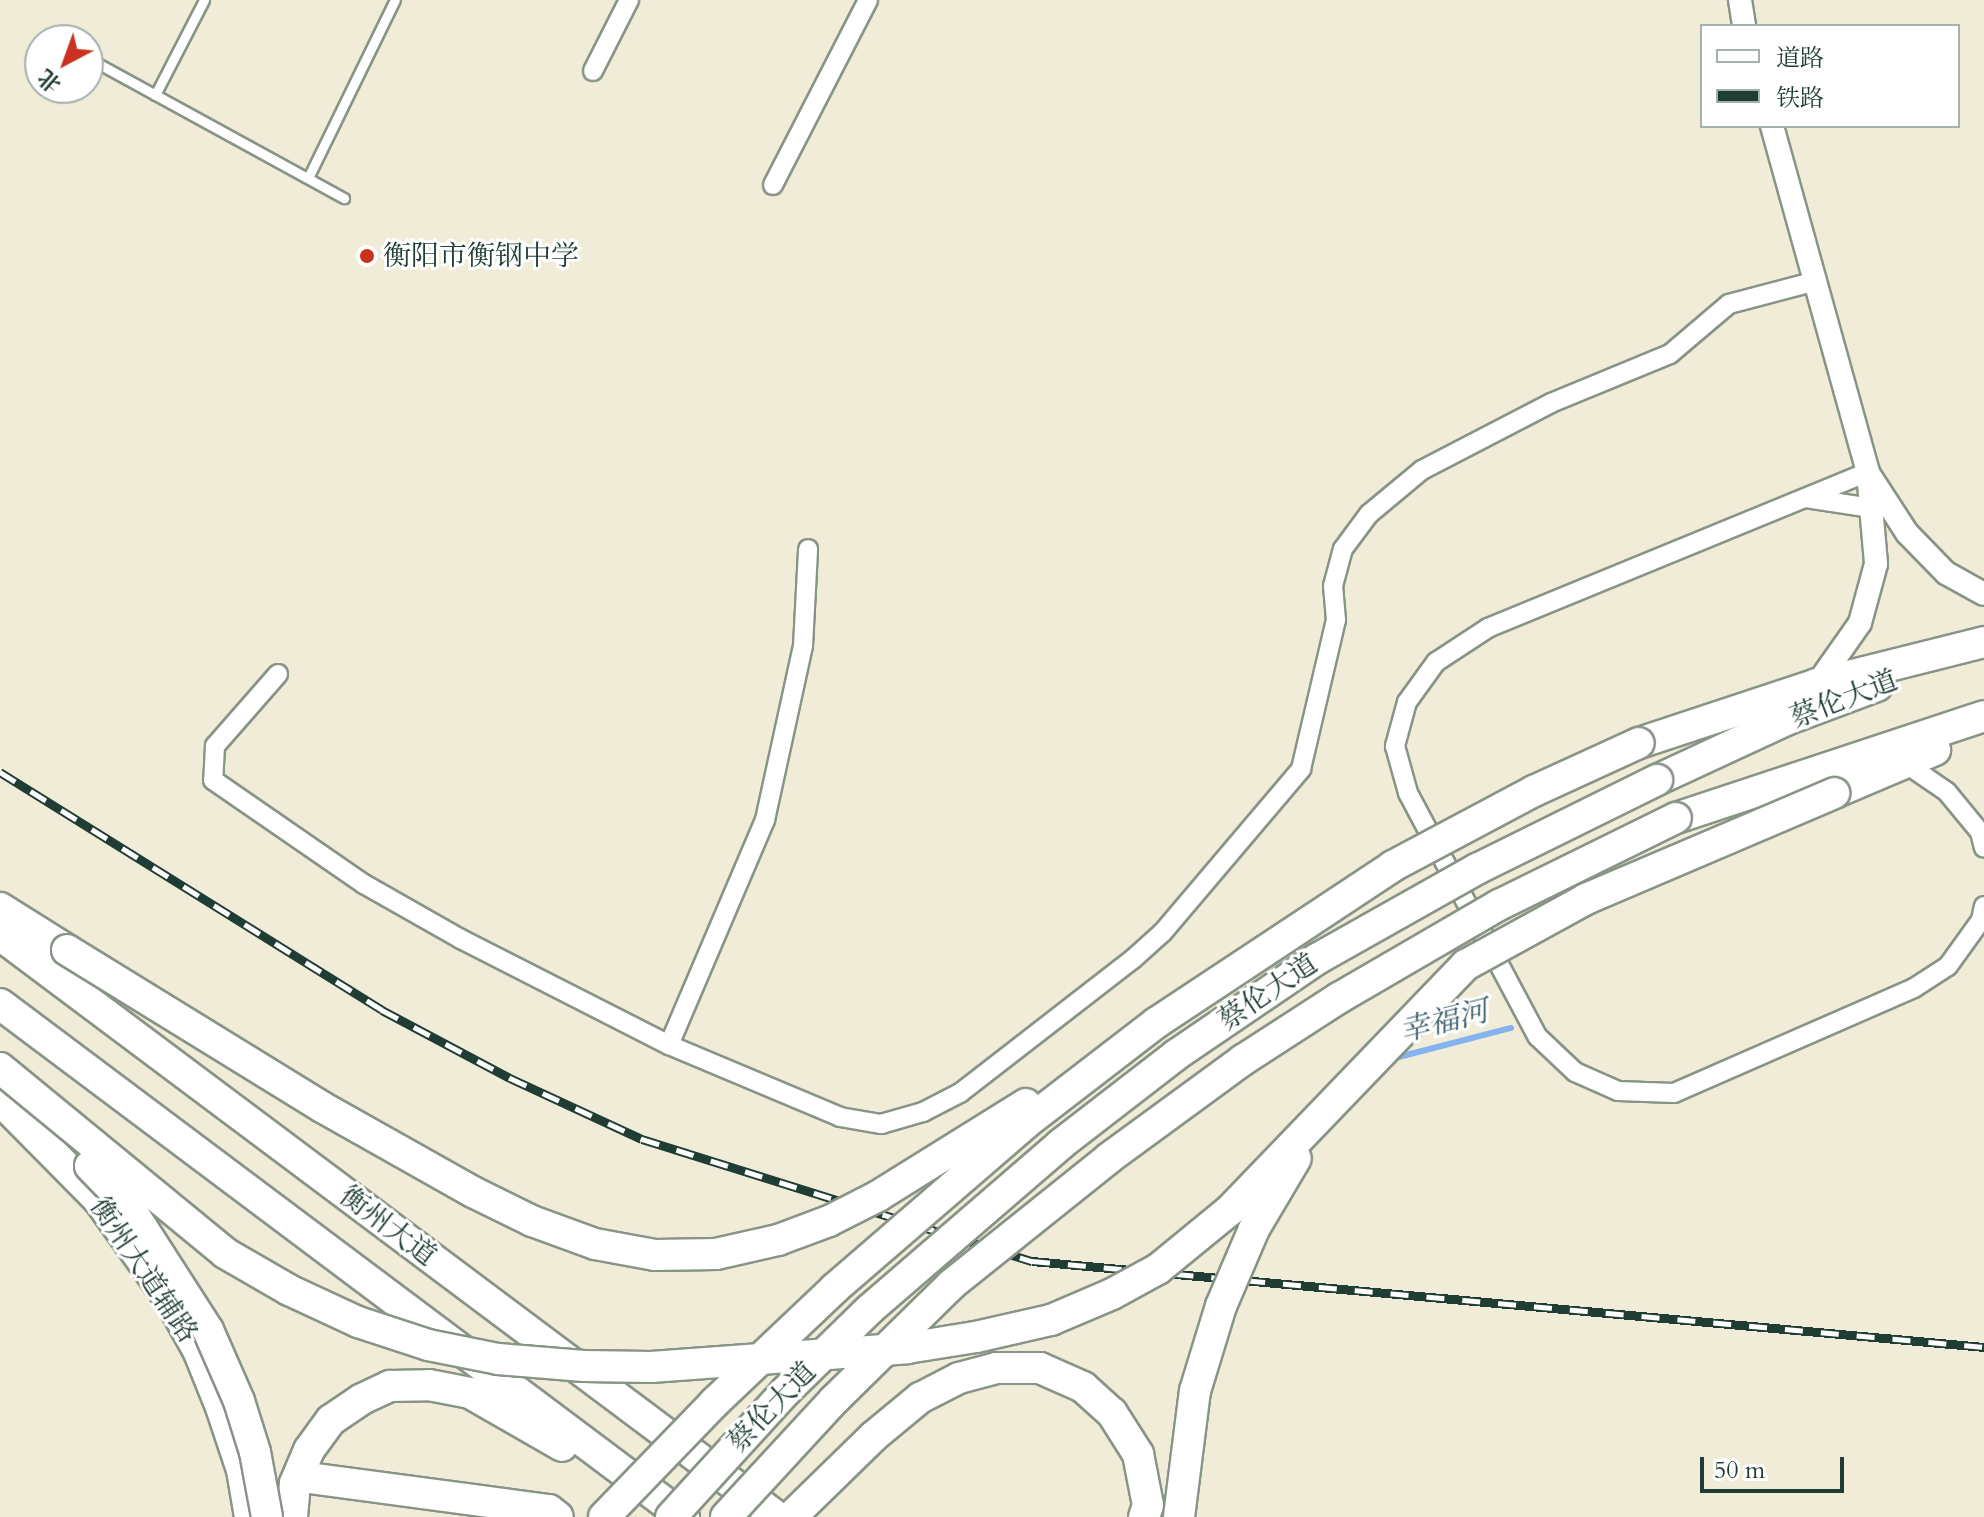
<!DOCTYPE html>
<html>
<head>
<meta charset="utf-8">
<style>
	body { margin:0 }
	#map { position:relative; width:1984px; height:1517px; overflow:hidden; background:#f0ecd7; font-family:Cardo,"Noto Serif SC",serif }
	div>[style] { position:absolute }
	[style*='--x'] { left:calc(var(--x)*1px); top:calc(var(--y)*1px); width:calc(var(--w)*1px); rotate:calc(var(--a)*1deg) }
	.stream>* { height:6px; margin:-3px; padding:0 3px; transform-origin:3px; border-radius:3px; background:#84b3ef }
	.roads { filter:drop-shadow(2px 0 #889486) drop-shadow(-2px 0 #889486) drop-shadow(0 2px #889486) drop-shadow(0 -2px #889486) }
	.service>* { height:9px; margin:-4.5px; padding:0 4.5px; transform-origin:4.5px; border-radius:4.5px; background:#fff }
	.minor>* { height:18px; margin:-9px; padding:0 9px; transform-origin:9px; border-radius:9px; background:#fff }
	.tertiary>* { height:22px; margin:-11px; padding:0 11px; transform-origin:11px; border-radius:11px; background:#fff }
	.primary>* { height:30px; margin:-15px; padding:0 15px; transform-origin:15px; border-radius:15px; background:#fff }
	.trunk>* { height:30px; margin:-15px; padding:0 15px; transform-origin:15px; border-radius:15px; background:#fff }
	.rail>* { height:9px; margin-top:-4.5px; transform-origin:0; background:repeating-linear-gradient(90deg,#fff 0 18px,#1f3d34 0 36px); box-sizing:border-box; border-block:2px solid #1f3d34 }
	.bridges { filter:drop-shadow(2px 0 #889486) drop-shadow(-2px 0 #889486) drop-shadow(0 2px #889486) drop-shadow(0 -2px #889486) }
	.trunk-bridge>* { height:30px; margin:-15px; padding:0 15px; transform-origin:15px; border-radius:15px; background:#fff }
	.dots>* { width:22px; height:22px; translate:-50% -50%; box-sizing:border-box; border:4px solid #fff; border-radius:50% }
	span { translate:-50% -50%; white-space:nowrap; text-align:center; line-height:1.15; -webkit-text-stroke:6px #fff; paint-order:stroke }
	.poi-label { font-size:28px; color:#1f3d34 }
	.left { translate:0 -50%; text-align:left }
	.street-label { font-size:28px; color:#1f3d34 }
	.water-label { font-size:30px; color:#3d606c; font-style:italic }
	.legend { position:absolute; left:1700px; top:24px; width:260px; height:104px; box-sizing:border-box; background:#fff; border:2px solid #a5b1ae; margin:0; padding:10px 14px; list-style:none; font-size:24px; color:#1f3d34 }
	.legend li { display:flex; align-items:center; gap:16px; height:40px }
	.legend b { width:40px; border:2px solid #a5b1ae }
	.north { position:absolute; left:24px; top:24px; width:80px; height:80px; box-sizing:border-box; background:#fff; border:2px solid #a5b1ae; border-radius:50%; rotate:221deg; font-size:22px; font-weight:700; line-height:32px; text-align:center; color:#1f3d34 }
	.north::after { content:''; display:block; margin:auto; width:28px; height:36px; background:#c8321e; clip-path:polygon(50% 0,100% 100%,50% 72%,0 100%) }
	.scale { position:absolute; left:1700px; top:1457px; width:144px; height:36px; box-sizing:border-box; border:4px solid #1f3d34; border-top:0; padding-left:10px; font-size:24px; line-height:28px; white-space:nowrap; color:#1f3d34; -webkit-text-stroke:6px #fff; paint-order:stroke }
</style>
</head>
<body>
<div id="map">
	<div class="stream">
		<i style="--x:1391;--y:1059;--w:124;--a:-14.5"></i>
	</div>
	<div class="roads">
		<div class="service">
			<i style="--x:88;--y:58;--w:292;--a:28.7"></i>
			<i style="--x:155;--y:95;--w:107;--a:-62.7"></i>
			<i style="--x:308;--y:178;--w:198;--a:-64"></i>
		</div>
		<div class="minor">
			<i style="--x:593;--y:71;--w:80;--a:-63.1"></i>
			<i style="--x:773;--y:185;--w:208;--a:-62.8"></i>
			<i style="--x:1868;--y:472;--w:411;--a:157.7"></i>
			<i style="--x:1488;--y:628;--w:62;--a:146.8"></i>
			<i style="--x:1436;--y:662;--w:49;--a:125.9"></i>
			<i style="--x:1407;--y:702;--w:46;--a:105.3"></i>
			<i style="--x:1395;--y:746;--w:49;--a:74.5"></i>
			<i style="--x:1408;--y:793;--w:276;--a:62"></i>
			<i style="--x:1538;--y:1037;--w:51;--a:43.4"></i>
			<i style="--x:1575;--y:1072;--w:47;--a:23.8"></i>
			<i style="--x:1618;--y:1091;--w:56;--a:2"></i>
			<i style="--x:1674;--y:1093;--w:262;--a:-23.6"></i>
			<i style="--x:1914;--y:988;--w:40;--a:-32.9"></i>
			<i style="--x:1948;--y:966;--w:57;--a:-54.3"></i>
			<i style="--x:1981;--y:920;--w:14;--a:-78"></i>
			<i style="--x:1806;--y:498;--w:66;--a:8.7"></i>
			<i style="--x:278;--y:674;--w:96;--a:131.2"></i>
			<i style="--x:215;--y:746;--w:34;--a:93"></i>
			<i style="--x:213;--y:780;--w:183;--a:34.6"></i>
			<i style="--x:364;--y:884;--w:112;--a:29.6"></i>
			<i style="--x:461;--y:939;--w:233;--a:27"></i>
			<i style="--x:669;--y:1045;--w:186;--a:22.8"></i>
			<i style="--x:840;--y:1117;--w:42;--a:9.7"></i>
			<i style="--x:881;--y:1124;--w:44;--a:-15.9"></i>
			<i style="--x:923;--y:1112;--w:42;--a:-27.2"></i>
			<i style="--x:960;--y:1093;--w:219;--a:-37.8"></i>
			<i style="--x:1133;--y:959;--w:40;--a:-42"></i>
			<i style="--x:1163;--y:932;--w:214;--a:-49.7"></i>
			<i style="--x:1301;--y:769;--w:153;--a:-76.8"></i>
			<i style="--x:1336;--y:620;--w:34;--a:-95"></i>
			<i style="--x:1333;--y:586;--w:38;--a:-75"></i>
			<i style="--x:1343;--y:549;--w:44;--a:-53.4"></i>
			<i style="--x:1369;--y:514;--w:69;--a:-39.7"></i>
			<i style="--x:1422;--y:470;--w:145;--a:-27.4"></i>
			<i style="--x:1551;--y:403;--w:129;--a:-22.4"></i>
			<i style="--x:1670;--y:354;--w:77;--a:-40.3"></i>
			<i style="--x:1729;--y:304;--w:90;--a:-14.8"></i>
			<i style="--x:1905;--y:763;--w:51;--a:34.6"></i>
			<i style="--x:1947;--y:792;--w:52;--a:50.5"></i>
			<i style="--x:1980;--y:832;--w:16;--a:76"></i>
			<i style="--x:669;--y:1045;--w:245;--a:-66.9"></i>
			<i style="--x:765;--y:820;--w:178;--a:-77.7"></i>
			<i style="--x:803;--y:646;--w:97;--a:-87"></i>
		</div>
		<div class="tertiary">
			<i style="--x:1740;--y:0;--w:26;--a:81"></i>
			<i style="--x:1772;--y:126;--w:359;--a:74.5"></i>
			<i style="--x:1868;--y:472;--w:92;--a:85"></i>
			<i style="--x:1876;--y:564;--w:61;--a:105.2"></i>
			<i style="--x:1860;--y:623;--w:78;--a:125.1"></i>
			<i style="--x:1870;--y:476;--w:68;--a:57"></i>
			<i style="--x:1907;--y:533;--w:56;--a:45.7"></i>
			<i style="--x:1946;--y:573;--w:43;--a:28.9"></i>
		</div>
		<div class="primary">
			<i style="--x:0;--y:1100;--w:141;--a:45.3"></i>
			<i style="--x:99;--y:1200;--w:120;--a:54.5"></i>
			<i style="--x:169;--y:1298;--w:60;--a:60.9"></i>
			<i style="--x:198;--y:1350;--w:61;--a:68"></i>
			<i style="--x:221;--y:1407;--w:66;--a:71.6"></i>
			<i style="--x:242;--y:1470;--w:48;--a:80.3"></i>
		</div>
		<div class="trunk">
			<i style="--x:1639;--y:743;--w:188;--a:-18.3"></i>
			<i style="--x:1817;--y:684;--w:172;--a:-14.1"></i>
			<i style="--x:1657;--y:780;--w:142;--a:-24.9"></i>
			<i style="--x:1786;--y:720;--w:97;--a:-20.5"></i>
			<i style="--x:1834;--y:793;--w:110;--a:-23.1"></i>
			<i style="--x:1676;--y:818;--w:324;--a:-18.3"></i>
			<i style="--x:0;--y:908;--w:79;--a:32.1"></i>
			<i style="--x:0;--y:935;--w:971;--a:36.83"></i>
			<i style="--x:0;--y:1004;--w:855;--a:36.87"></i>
			<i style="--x:309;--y:1478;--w:242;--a:7.6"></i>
			<i style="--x:549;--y:1510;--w:11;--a:38"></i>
			<i style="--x:292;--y:1517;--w:34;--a:-85"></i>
			<i style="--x:295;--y:1483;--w:36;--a:-67"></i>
			<i style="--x:309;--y:1450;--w:37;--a:-54"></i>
			<i style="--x:331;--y:1420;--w:37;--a:-34"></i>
			<i style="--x:362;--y:1399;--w:31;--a:-25"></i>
			<i style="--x:390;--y:1386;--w:39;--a:-1"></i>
			<i style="--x:429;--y:1385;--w:42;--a:11"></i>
			<i style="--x:470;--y:1393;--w:106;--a:29.9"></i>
			<i style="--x:791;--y:1517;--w:116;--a:-44.3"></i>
			<i style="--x:874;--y:1436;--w:60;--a:-39.6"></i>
			<i style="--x:920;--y:1398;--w:44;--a:-27.1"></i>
			<i style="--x:959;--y:1378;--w:38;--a:-15"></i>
			<i style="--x:996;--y:1368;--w:44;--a:0"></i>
			<i style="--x:1040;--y:1368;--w:47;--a:23.8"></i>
			<i style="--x:1083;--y:1387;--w:39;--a:42"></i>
			<i style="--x:1112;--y:1413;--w:49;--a:57.6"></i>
			<i style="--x:1138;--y:1454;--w:52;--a:78.9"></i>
			<i style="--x:1148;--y:1505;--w:13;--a:108"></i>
		</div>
	</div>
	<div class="rail">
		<i style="--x:0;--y:772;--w:450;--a:31.9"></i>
		<i style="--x:382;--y:1010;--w:145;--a:28"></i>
		<i style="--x:510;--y:1078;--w:145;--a:24.8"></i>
		<i style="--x:642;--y:1139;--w:409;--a:17.4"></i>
		<i style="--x:1032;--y:1261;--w:956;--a:5.16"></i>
	</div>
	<div class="bridges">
		<div class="trunk-bridge">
			<i style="--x:67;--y:950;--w:299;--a:31.6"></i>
			<i style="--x:322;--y:1107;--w:173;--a:29.4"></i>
			<i style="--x:473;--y:1192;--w:66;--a:26.2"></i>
			<i style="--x:532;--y:1221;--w:67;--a:20.1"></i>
			<i style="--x:595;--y:1244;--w:61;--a:10.4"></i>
			<i style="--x:655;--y:1255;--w:61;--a:-0.9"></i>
			<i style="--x:716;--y:1254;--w:64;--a:-12.7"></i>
			<i style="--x:778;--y:1240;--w:54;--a:-20.4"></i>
			<i style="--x:829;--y:1221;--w:55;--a:-27"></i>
			<i style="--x:878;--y:1196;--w:174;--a:-31.9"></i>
			<i style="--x:0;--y:1068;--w:291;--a:39.4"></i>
			<i style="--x:225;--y:1253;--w:74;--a:30"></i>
			<i style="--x:289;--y:1290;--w:76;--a:24.9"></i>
			<i style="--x:358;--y:1322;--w:74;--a:18.2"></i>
			<i style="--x:428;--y:1345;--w:71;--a:11.3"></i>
			<i style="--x:498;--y:1359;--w:86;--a:4.7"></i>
			<i style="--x:584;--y:1366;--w:67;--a:0.9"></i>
			<i style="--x:651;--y:1367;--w:257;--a:-4.2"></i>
			<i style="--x:907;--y:1348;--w:70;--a:-9.1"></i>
			<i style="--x:976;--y:1337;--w:77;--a:-12.8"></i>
			<i style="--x:1051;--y:1320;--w:66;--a:-23.1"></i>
			<i style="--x:1112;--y:1294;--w:52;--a:-28.5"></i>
			<i style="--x:1158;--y:1269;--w:93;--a:-39.3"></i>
			<i style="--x:1230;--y:1210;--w:340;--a:-46.1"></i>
			<i style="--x:1466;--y:965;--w:137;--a:-28.8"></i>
			<i style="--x:1586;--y:899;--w:270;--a:-23.1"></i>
			<i style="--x:90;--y:1166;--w:53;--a:45.8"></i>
			<i style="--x:127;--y:1204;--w:150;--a:57.3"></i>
			<i style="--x:208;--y:1330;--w:77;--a:66.4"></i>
			<i style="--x:239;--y:1401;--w:53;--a:72.6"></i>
			<i style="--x:255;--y:1452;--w:66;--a:79.5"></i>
			<i style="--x:604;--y:1517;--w:158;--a:-46"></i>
			<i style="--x:714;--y:1403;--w:167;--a:-43.5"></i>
			<i style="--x:835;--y:1288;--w:252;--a:-40.8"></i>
			<i style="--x:1026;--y:1123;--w:164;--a:-37.6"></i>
			<i style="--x:1156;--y:1023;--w:284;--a:-33.5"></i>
			<i style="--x:1393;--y:866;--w:160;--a:-28"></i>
			<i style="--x:1534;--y:791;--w:115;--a:-24.6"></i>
			<i style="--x:671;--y:1517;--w:171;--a:-47.6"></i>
			<i style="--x:786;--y:1391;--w:117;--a:-44.3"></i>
			<i style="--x:870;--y:1309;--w:252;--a:-40.8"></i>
			<i style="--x:1061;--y:1144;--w:145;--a:-37.7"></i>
			<i style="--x:1176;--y:1055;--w:171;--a:-34.2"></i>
			<i style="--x:1317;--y:959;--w:184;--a:-29.4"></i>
			<i style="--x:1477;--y:869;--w:201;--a:-26.3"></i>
			<i style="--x:726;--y:1517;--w:159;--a:-47.3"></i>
			<i style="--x:834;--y:1400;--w:165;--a:-44.5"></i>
			<i style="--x:952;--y:1284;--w:201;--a:-38.7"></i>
			<i style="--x:1109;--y:1158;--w:166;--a:-36.2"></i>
			<i style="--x:1243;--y:1060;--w:114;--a:-32.9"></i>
			<i style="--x:1339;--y:998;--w:185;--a:-30.2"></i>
			<i style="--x:1499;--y:905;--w:197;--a:-26.2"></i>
			<i style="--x:1179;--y:1517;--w:127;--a:-82.8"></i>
			<i style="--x:1195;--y:1391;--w:89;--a:-73"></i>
			<i style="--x:1221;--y:1306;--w:84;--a:-66.8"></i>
			<i style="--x:1254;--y:1229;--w:82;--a:-59.4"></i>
		</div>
	</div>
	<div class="dots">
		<i style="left:367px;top:256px;background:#c8321e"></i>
	</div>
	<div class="poi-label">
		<span class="left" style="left:383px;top:256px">衡阳市衡钢中学</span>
	</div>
	<div class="street-label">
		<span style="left:1844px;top:699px;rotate:-21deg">蔡伦大道</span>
		<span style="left:1268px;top:992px;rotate:-34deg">蔡伦大道</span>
		<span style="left:388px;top:1226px;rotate:37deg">衡州大道</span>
		<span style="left:144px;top:1270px;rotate:56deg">衡州大道辅路</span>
		<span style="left:772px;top:1407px;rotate:-46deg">蔡伦大道</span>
	</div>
	<div class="water-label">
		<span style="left:1444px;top:1022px;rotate:-14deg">幸福河</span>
	</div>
	<ul class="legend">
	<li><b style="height:10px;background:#fff"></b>道路</li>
	<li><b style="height:10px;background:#1f3d34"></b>铁路</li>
	</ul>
	<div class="north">北</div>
	<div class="scale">50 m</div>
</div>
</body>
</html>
